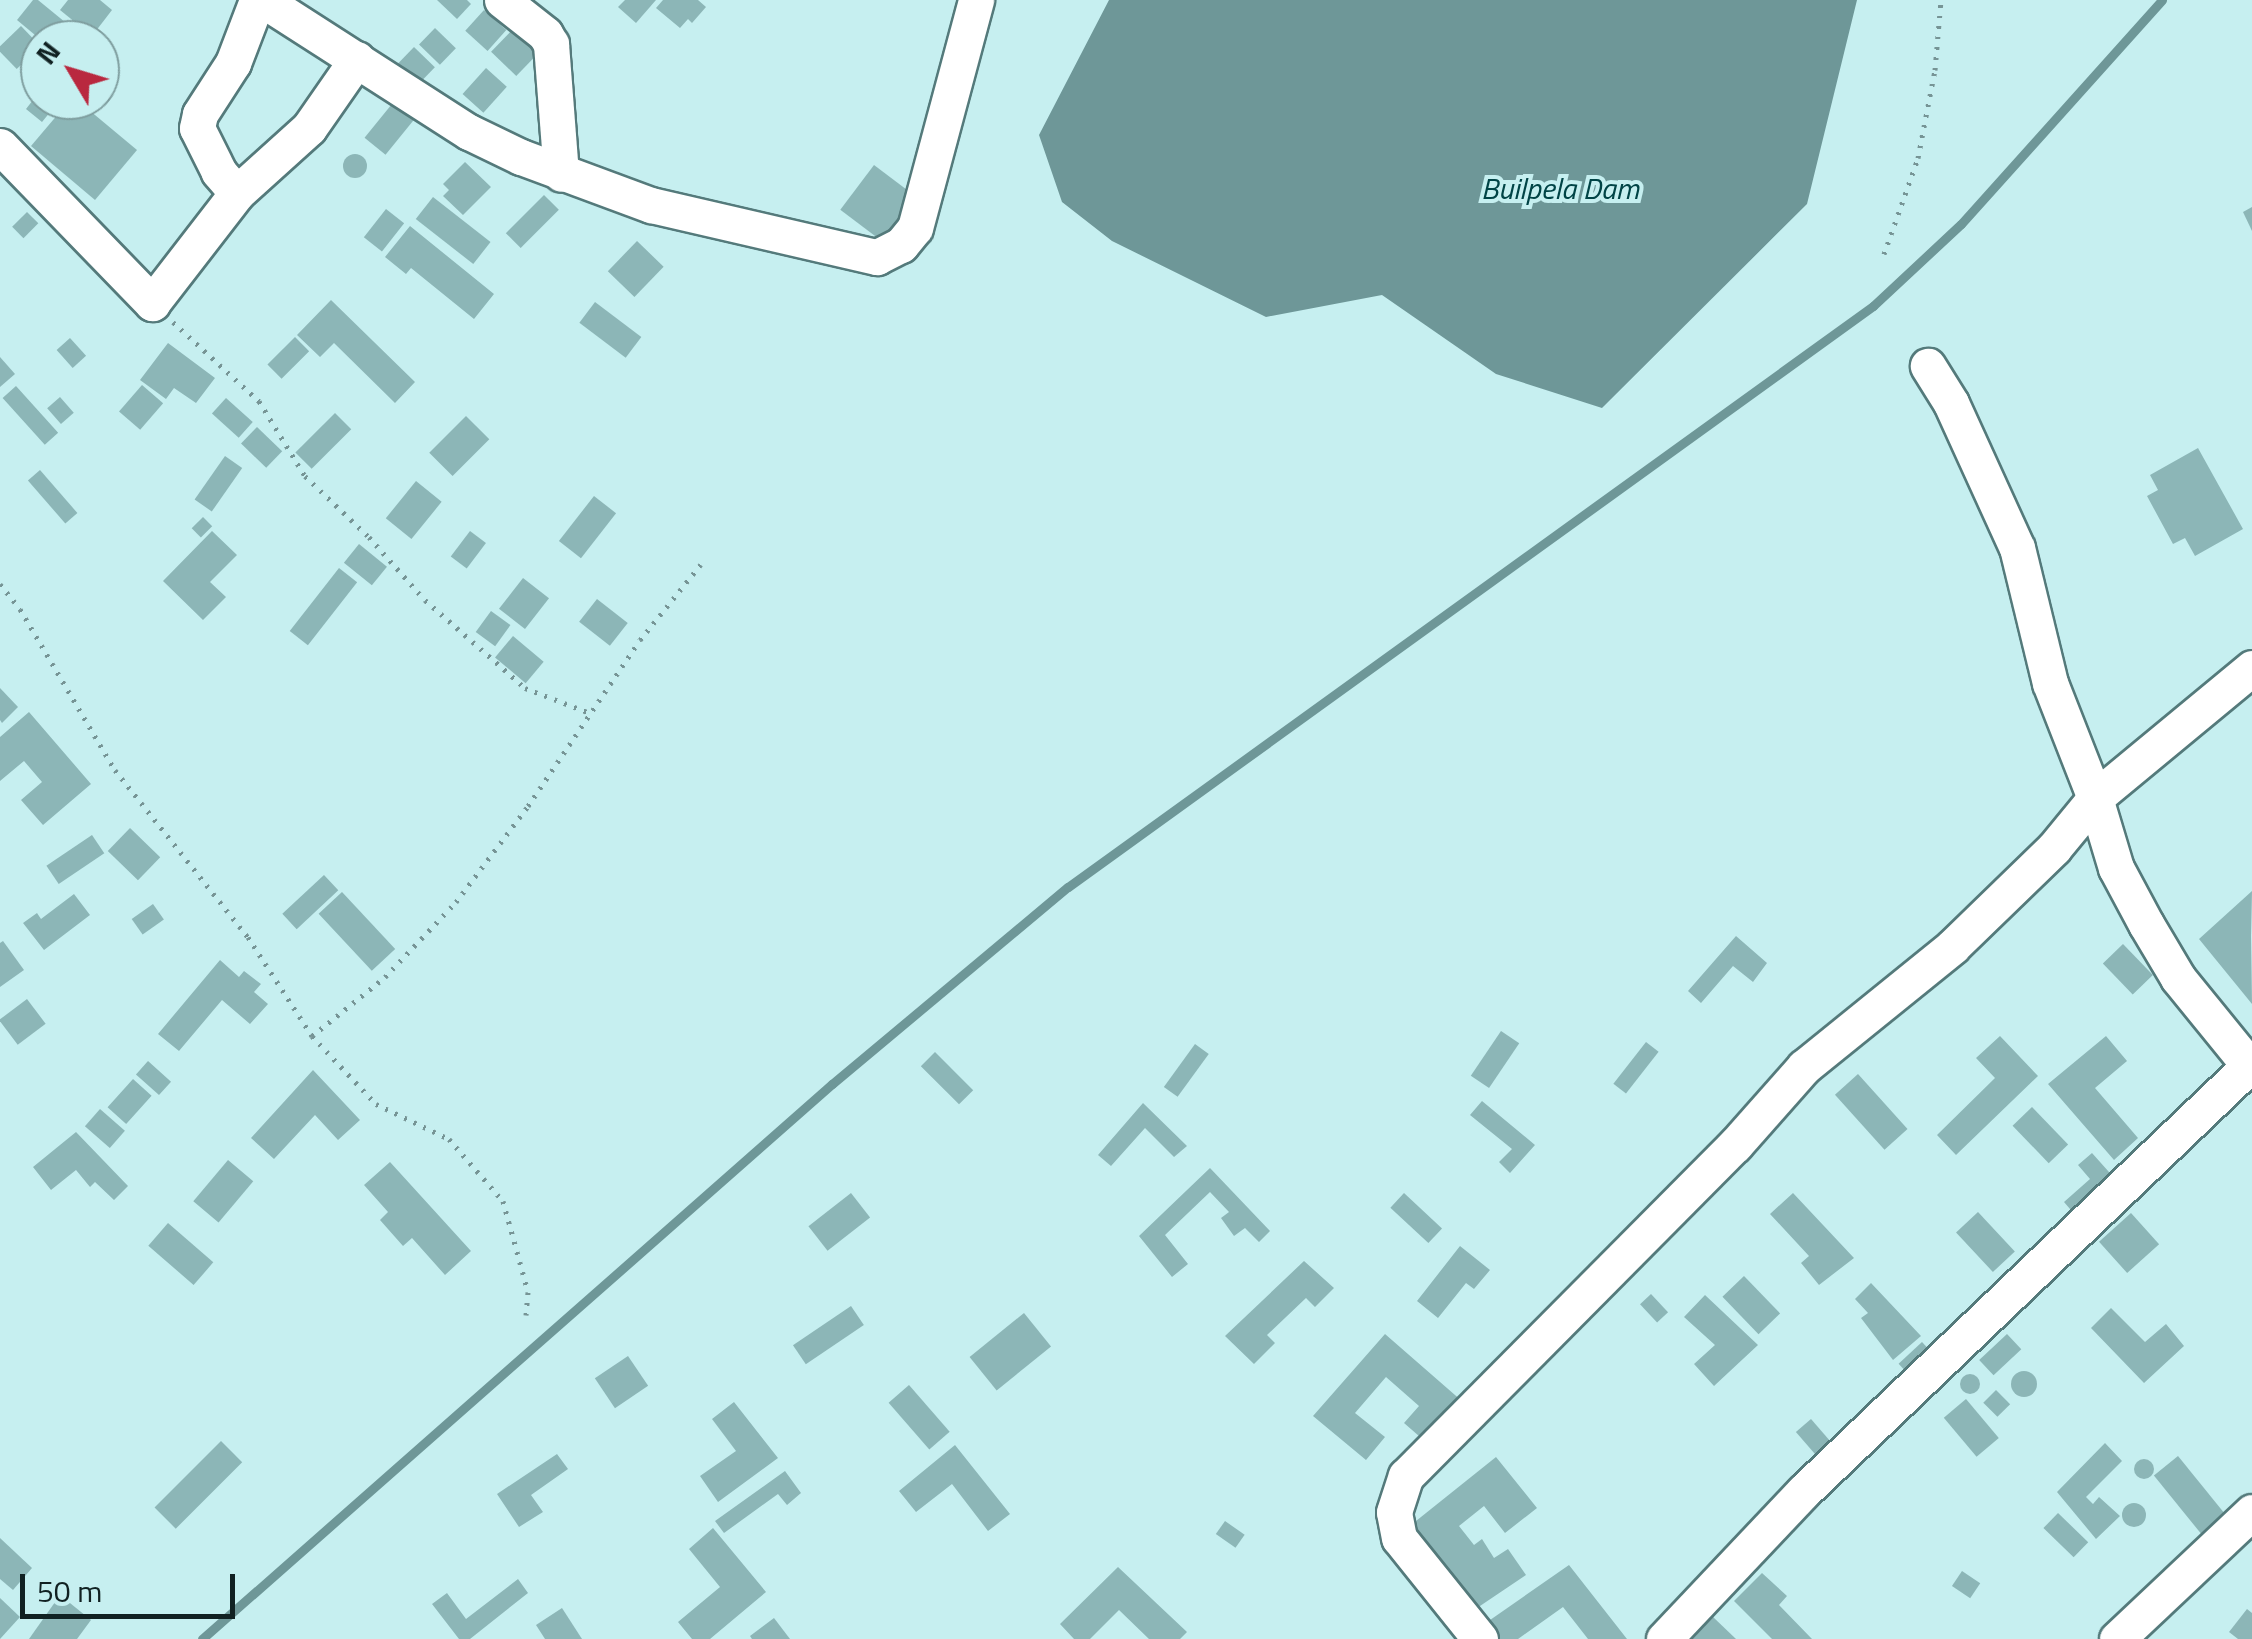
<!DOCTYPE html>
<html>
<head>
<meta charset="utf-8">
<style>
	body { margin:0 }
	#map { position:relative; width:2252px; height:1639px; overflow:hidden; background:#c6eff0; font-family:"Titillium Web",sans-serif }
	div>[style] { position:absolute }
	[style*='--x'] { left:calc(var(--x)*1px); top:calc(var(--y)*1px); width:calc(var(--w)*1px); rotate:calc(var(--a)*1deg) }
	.water>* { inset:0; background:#6e9798 }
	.stream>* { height:9px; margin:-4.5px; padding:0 4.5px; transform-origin:4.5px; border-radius:4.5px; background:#6e9798 }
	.building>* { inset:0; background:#8cb6b7; transform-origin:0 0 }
	.round { border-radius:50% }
	.path>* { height:5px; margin-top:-2.5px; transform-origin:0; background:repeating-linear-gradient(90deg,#769495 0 2.5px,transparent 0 10.5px) }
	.roads { filter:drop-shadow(2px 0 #547a7b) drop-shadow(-2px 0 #547a7b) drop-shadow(0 2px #547a7b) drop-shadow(0 -2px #547a7b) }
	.minor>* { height:35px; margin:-17.5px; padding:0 17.5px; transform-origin:17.5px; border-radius:17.5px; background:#fff }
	span { translate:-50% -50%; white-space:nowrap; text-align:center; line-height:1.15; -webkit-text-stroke:8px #c6eff0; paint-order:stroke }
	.water-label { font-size:30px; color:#004446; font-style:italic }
	.north { position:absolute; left:20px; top:20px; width:100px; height:100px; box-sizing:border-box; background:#c6eff0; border:2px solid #7e9d9e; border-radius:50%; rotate:308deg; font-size:28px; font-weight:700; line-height:40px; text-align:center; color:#112122 }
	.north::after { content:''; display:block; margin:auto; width:35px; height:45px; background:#b9283f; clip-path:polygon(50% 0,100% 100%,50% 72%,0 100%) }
	.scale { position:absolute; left:20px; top:1574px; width:215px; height:45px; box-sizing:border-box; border:5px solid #112122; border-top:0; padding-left:12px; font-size:30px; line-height:35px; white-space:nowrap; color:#112122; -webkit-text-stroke:8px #c6eff0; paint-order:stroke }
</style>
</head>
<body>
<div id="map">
	<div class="water">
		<i style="clip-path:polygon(1109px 0,1857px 0,1807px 204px,1602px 408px,1496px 374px,1382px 295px,1266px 317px,1112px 241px,1062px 202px,1039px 135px)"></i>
	</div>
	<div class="stream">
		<i style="--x:202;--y:1639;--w:840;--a:-41.38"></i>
		<i style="--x:832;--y:1084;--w:307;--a:-39.9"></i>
		<i style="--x:1068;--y:887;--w:993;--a:-35.82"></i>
		<i style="--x:1873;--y:306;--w:120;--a:-43"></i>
		<i style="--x:1961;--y:224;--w:301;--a:-48.1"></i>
	</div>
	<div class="building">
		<i style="clip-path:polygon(33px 0,38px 0,82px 36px,79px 40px,41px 40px,17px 20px)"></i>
		<i style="clip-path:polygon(68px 0,100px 0,112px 10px,92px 36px,60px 10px)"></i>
		<i style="clip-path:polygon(437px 0,467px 0,471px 4px,457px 19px)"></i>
		<i style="clip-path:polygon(625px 0,656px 0,636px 23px,618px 7px)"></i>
		<i style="clip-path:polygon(663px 0,698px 0,706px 7px,692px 23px,688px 19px,680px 28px,656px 8px)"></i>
		<i style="left:484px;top:10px;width:30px;height:28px;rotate:42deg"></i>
		<i style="left:21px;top:26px;width:28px;height:33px;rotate:46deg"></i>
		<i style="left:435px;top:28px;width:29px;height:23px;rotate:44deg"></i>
		<i style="left:514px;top:28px;width:35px;height:33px;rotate:44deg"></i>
		<i style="left:414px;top:47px;width:29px;height:31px;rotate:44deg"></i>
		<i style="left:486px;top:68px;width:28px;height:35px;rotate:42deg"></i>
		<i style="clip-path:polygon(40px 91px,40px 100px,60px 100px,42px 122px,26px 109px)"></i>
		<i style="left:396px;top:99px;width:27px;height:50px;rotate:39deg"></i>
		<i style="clip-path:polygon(70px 100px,77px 100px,137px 150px,95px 200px,31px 146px)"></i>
		<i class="round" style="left:343px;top:154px;width:24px;height:24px"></i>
		<i style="clip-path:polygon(465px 162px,491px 187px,463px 215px,443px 196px,449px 190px,443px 184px)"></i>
		<i style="left:874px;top:165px;width:56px;height:56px;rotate:37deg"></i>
		<i style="left:544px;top:195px;width:21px;height:54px;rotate:45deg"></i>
		<i style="left:433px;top:197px;width:73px;height:28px;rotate:38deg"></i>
		<i style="clip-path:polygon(2252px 207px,2252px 231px,2243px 212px)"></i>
		<i style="left:386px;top:209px;width:23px;height:36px;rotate:38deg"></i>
		<i style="left:27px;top:212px;width:16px;height:21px;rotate:45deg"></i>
		<i style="clip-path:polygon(410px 226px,494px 294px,474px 319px,411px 268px,406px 274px,385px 257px)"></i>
		<i style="left:637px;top:241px;width:37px;height:42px;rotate:44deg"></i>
		<i style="clip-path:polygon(331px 300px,415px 382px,395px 403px,334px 343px,320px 357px,297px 335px)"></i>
		<i style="left:595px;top:302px;width:58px;height:26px;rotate:37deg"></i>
		<i style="left:295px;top:337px;width:20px;height:39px;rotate:45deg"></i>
		<i style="left:70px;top:338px;width:24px;height:18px;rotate:48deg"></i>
		<i style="clip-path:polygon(168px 343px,215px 378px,196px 403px,174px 388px,166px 399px,140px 380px)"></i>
		<i style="clip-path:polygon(0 357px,15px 374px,0 387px)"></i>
		<i style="left:142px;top:385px;width:28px;height:35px;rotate:41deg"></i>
		<i style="left:16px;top:386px;width:63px;height:18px;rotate:48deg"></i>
		<i style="left:60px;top:397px;width:21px;height:17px;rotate:49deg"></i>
		<i style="left:226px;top:398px;width:36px;height:21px;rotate:42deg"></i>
		<i style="left:335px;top:413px;width:23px;height:56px;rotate:45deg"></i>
		<i style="left:466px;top:416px;width:33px;height:52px;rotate:45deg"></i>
		<i style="left:257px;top:427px;width:35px;height:23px;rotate:44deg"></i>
		<i style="clip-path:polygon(2198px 448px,2243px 529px,2195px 556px,2185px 538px,2173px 544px,2147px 496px,2158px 490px,2150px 475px)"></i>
		<i style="left:225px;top:456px;width:21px;height:53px;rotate:35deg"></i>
		<i style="left:40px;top:470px;width:57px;height:16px;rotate:49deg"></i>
		<i style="left:416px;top:481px;width:33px;height:48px;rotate:39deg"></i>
		<i style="left:594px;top:496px;width:28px;height:57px;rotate:38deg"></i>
		<i style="left:203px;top:517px;width:13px;height:16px;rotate:45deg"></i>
		<i style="clip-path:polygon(212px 531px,237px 555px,210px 582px,226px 597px,203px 620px,163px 581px)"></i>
		<i style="left:470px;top:531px;width:20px;height:32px;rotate:37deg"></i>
		<i style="left:359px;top:544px;width:36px;height:24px;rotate:39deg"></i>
		<i style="left:339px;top:568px;width:23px;height:80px;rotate:38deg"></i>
		<i style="left:523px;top:578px;width:33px;height:39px;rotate:38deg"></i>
		<i style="left:597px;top:599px;width:39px;height:29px;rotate:38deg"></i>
		<i style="left:491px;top:611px;width:24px;height:26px;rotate:36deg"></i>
		<i style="left:513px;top:636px;width:40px;height:28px;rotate:40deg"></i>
		<i style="clip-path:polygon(0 688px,18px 707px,2px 723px,0 720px)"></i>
		<i style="clip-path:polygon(29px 712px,91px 784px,43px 825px,21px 800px,42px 782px,24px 761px,0 781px,0 737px)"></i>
		<i style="left:130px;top:828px;width:42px;height:32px;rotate:44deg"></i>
		<i style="left:92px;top:835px;width:22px;height:55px;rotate:56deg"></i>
		<i style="left:324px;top:875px;width:21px;height:57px;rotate:47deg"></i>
		<i style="clip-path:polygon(2252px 891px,2251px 936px,2252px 1004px,2199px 939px)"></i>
		<i style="left:342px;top:892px;width:78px;height:32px;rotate:47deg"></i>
		<i style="clip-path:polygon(74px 894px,90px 915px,44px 950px,23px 923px,37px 913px,41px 919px)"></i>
		<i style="left:153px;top:904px;width:19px;height:26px;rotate:55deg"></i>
		<i style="clip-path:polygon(1736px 936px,1767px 963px,1753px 982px,1733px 966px,1701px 1003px,1688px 991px)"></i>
		<i style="clip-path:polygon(3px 941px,24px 970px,0 987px,0 943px)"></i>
		<i style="left:2123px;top:944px;width:43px;height:28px;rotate:46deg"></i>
		<i style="clip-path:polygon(220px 960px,239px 977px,244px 971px,261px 984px,254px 992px,268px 1004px,250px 1024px,222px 1000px,179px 1051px,158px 1034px)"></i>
		<i style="left:27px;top:999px;width:31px;height:35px;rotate:53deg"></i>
		<i style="left:1501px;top:1031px;width:22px;height:54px;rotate:34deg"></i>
		<i style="clip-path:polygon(2000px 1036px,2038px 1076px,1956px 1155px,1937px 1135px,1995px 1078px,1976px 1058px)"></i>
		<i style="clip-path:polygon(2106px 1036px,2127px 1061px,2095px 1088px,2138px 1138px,2114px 1160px,2048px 1084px)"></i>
		<i style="left:1646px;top:1042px;width:16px;height:53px;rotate:38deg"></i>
		<i style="left:1195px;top:1044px;width:17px;height:53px;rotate:36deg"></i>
		<i style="left:935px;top:1052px;width:54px;height:20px;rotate:45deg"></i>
		<i style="left:148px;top:1061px;width:31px;height:18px;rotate:42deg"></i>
		<i style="clip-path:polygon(313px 1070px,360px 1120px,338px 1140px,315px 1115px,274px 1159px,251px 1138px)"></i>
		<i style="left:1858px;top:1074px;width:74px;height:31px;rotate:48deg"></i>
		<i style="left:133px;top:1079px;width:25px;height:38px;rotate:42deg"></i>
		<i style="clip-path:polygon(1482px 1101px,1535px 1145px,1510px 1173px,1499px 1162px,1512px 1149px,1470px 1115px)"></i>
		<i style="clip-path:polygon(1143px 1103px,1187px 1146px,1174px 1157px,1145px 1128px,1111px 1166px,1098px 1155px)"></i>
		<i style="left:2032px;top:1107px;width:52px;height:27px;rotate:46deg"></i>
		<i style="left:100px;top:1109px;width:33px;height:23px;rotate:41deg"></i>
		<i style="clip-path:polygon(76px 1132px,128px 1186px,114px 1200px,95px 1182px,90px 1187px,76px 1170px,51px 1190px,33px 1167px)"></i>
		<i style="clip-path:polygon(2092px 1153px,2117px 1181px,2076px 1216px,2064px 1202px,2090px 1179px,2078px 1165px)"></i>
		<i style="left:228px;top:1160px;width:33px;height:54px;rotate:40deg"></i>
		<i style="clip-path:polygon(390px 1162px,471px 1251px,445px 1275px,412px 1238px,403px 1246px,380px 1220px,388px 1212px,364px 1185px)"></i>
		<i style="clip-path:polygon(1210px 1168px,1270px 1231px,1259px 1242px,1245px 1228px,1234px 1236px,1221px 1218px,1229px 1212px,1210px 1192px,1165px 1235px,1188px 1264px,1172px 1277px,1139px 1236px)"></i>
		<i style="left:851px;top:1193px;width:31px;height:54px;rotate:52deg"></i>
		<i style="left:1404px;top:1193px;width:52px;height:20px;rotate:43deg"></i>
		<i style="clip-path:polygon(1793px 1193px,1854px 1258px,1819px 1285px,1801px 1263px,1809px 1256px,1770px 1214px)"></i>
		<i style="left:1978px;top:1212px;width:54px;height:30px;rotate:47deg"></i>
		<i style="left:2131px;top:1213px;width:42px;height:43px;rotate:48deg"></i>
		<i style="left:168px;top:1223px;width:60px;height:30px;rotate:41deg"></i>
		<i style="clip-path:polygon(1460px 1246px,1490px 1270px,1474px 1289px,1466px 1283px,1438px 1318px,1417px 1301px)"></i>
		<i style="clip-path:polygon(1304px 1261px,1334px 1288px,1315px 1307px,1306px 1298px,1267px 1335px,1275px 1343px,1254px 1364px,1225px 1336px)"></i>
		<i style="left:1744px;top:1276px;width:52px;height:30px;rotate:46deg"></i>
		<i style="clip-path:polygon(1871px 1283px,1921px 1336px,1893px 1360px,1861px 1318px,1868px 1313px,1855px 1299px)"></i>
		<i style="left:1651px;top:1294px;width:25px;height:15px;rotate:47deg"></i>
		<i style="clip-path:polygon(1705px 1295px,1758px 1345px,1714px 1386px,1694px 1364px,1715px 1345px,1684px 1317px)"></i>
		<i style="left:851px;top:1306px;width:23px;height:70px;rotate:56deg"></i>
		<i style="clip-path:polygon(2111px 1308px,2145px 1342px,2166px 1324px,2184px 1346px,2144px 1383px,2091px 1328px)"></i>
		<i style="left:1024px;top:1313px;width:43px;height:70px;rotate:51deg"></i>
		<i style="clip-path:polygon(1385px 1334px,1463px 1402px,1427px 1443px,1404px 1423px,1419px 1406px,1386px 1377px,1355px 1413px,1385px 1437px,1366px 1460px,1313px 1416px)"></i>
		<i style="left:2007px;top:1334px;width:21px;height:38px;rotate:47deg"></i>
		<i style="left:1922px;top:1342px;width:18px;height:32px;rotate:47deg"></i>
		<i style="left:628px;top:1356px;width:36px;height:40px;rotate:56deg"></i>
		<i class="round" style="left:2011px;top:1371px;width:26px;height:26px"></i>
		<i class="round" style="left:1960px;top:1374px;width:20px;height:20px"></i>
		<i style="left:909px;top:1385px;width:62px;height:27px;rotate:49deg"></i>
		<i style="left:1996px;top:1390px;width:20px;height:18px;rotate:45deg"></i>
		<i style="left:1966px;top:1399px;width:51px;height:29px;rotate:50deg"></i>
		<i style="clip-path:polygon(734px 1402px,778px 1458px,718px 1502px,700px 1476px,736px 1451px,712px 1419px)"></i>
		<i style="left:1811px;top:1419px;width:35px;height:20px;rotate:49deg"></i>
		<i style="left:221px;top:1441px;width:30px;height:94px;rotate:45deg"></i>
		<i style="clip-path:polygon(2105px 1443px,2122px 1461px,2086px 1497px,2093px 1504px,2099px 1497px,2120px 1516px,2096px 1539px,2057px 1492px)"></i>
		<i style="clip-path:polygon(955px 1445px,1010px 1514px,988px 1531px,952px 1484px,916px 1512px,899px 1491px)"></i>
		<i style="clip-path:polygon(557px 1454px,568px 1469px,531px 1495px,543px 1512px,519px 1527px,497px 1494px)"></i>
		<i style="left:2178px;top:1456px;width:75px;height:31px;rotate:51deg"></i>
		<i style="clip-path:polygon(1496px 1457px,1537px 1508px,1505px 1533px,1484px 1506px,1459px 1526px,1474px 1545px,1482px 1539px,1494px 1558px,1508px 1549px,1526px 1575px,1477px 1608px,1411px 1525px)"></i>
		<i class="round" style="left:2134px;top:1459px;width:20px;height:20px"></i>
		<i style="clip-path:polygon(785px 1471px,801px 1493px,787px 1505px,778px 1494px,724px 1533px,715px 1521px)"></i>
		<i class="round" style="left:2122px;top:1503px;width:24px;height:24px"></i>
		<i style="left:2058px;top:1513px;width:42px;height:21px;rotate:44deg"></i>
		<i style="left:1225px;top:1521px;width:24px;height:16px;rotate:35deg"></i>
		<i style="clip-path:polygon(713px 1528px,766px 1592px,710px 1639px,692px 1639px,678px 1622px,720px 1587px,689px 1549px)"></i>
		<i style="clip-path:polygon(0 1538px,32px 1568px,13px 1590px,0 1579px)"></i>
		<i style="clip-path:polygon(1569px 1565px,1627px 1639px,1588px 1639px,1563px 1607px,1518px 1639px,1488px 1639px,1480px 1627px)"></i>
		<i style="clip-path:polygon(1118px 1567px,1187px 1632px,1180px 1639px,1149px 1639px,1119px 1610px,1090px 1639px,1074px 1639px,1060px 1624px)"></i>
		<i style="left:1962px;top:1571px;width:22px;height:18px;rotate:34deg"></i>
		<i style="clip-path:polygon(1762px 1573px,1787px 1596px,1779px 1605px,1812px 1639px,1772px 1639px,1734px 1601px)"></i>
		<i style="clip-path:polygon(518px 1579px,528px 1593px,470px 1639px,459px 1639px,432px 1604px,447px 1593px,466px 1619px)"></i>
		<i style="clip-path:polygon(60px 1595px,91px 1620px,77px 1639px,29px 1639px)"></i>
		<i style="clip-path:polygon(0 1598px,20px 1617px,0 1639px)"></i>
		<i style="clip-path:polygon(562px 1608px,582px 1639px,545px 1639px,536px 1625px)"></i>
		<i style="clip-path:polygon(2247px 1609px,2252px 1613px,2252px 1639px,2238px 1639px,2229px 1632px)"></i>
		<i style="clip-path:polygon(1712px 1616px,1736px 1639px,1690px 1639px)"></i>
		<i style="clip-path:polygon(774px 1618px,790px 1639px,752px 1639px,750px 1636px)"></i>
	</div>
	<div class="path">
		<i style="--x:1884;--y:254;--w:102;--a:-70.5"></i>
		<i style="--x:1918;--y:158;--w:90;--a:-79.1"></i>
		<i style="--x:1935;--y:70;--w:70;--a:-85.1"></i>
		<i style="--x:173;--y:322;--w:117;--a:42.6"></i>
		<i style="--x:259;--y:401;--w:88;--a:58.5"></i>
		<i style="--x:305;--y:476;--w:88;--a:43.6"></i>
		<i style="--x:369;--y:537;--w:84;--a:48.4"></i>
		<i style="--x:425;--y:600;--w:133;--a:41.3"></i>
		<i style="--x:525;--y:688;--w:70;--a:21"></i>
		<i style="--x:0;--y:584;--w:32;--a:51"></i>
		<i style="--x:20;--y:609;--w:187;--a:59.5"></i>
		<i style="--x:115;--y:770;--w:213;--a:51.5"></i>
		<i style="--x:248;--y:937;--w:118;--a:57.1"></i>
		<i style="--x:312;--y:1036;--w:93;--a:46.7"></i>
		<i style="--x:376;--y:1104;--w:81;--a:25.6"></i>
		<i style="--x:449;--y:1139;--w:82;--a:48.9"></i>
		<i style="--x:503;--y:1201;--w:94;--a:74.6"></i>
		<i style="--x:528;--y:1292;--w:23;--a:95"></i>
		<i style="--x:312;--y:1036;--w:94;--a:-38.9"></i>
		<i style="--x:385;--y:977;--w:103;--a:-46.6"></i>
		<i style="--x:456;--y:902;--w:120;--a:-53.1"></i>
		<i style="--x:528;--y:806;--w:200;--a:-56"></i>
		<i style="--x:640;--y:640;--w:97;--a:-51.2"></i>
	</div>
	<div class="roads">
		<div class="minor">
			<i style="--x:263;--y:0;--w:245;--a:32.7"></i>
			<i style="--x:469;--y:132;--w:58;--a:25.7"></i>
			<i style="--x:521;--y:157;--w:139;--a:20.3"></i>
			<i style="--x:651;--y:205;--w:232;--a:13"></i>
			<i style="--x:877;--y:257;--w:27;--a:-27"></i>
			<i style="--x:901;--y:245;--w:22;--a:-51"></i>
			<i style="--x:915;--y:228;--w:236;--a:-75"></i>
			<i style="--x:502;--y:0;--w:55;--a:38.3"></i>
			<i style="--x:545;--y:34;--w:12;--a:59"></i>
			<i style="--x:551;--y:44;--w:130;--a:85.6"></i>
			<i style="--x:0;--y:146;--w:219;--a:45.9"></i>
			<i style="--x:152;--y:303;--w:139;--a:-52.3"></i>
			<i style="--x:237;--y:193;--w:97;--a:-42.1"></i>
			<i style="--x:309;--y:128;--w:84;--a:-55.2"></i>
			<i style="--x:237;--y:193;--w:28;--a:-131"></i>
			<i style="--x:219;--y:172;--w:49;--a:-116.6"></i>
			<i style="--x:197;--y:128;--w:14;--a:-78"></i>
			<i style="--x:200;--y:114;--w:61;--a:-57.1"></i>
			<i style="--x:233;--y:63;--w:67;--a:-69.1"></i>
			<i style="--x:2252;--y:668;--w:204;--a:140.4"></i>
			<i style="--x:2095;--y:798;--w:73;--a:73.3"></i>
			<i style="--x:2116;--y:868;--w:64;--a:61.8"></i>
			<i style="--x:2146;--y:924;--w:63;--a:59.3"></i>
			<i style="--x:2178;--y:978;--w:117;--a:50.9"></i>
			<i style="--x:1480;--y:1639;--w:129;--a:-128.7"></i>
			<i style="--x:1399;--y:1538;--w:26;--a:-101"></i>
			<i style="--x:1394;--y:1512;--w:38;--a:-72"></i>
			<i style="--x:1406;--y:1476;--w:467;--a:-45.2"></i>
			<i style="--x:1735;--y:1145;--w:104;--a:-48.5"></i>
			<i style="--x:1804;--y:1067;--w:191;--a:-39"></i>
			<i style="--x:1952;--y:947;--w:142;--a:-44.1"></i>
			<i style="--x:2054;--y:848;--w:65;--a:-50.6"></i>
			<i style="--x:2095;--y:798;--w:123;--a:-111.4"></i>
			<i style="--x:2050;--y:683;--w:139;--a:-103.7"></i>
			<i style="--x:2017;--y:548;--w:159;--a:-114.5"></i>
			<i style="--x:1951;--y:403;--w:44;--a:-121.9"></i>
			<i style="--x:1664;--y:1639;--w:202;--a:-46.6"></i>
			<i style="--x:1803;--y:1492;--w:617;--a:-43.69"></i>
			<i style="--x:2117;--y:1639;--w:185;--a:-43.3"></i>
		</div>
	</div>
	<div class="water-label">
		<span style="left:1560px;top:188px">Builpela Dam</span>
	</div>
	<div class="north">N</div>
	<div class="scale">50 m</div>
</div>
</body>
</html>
